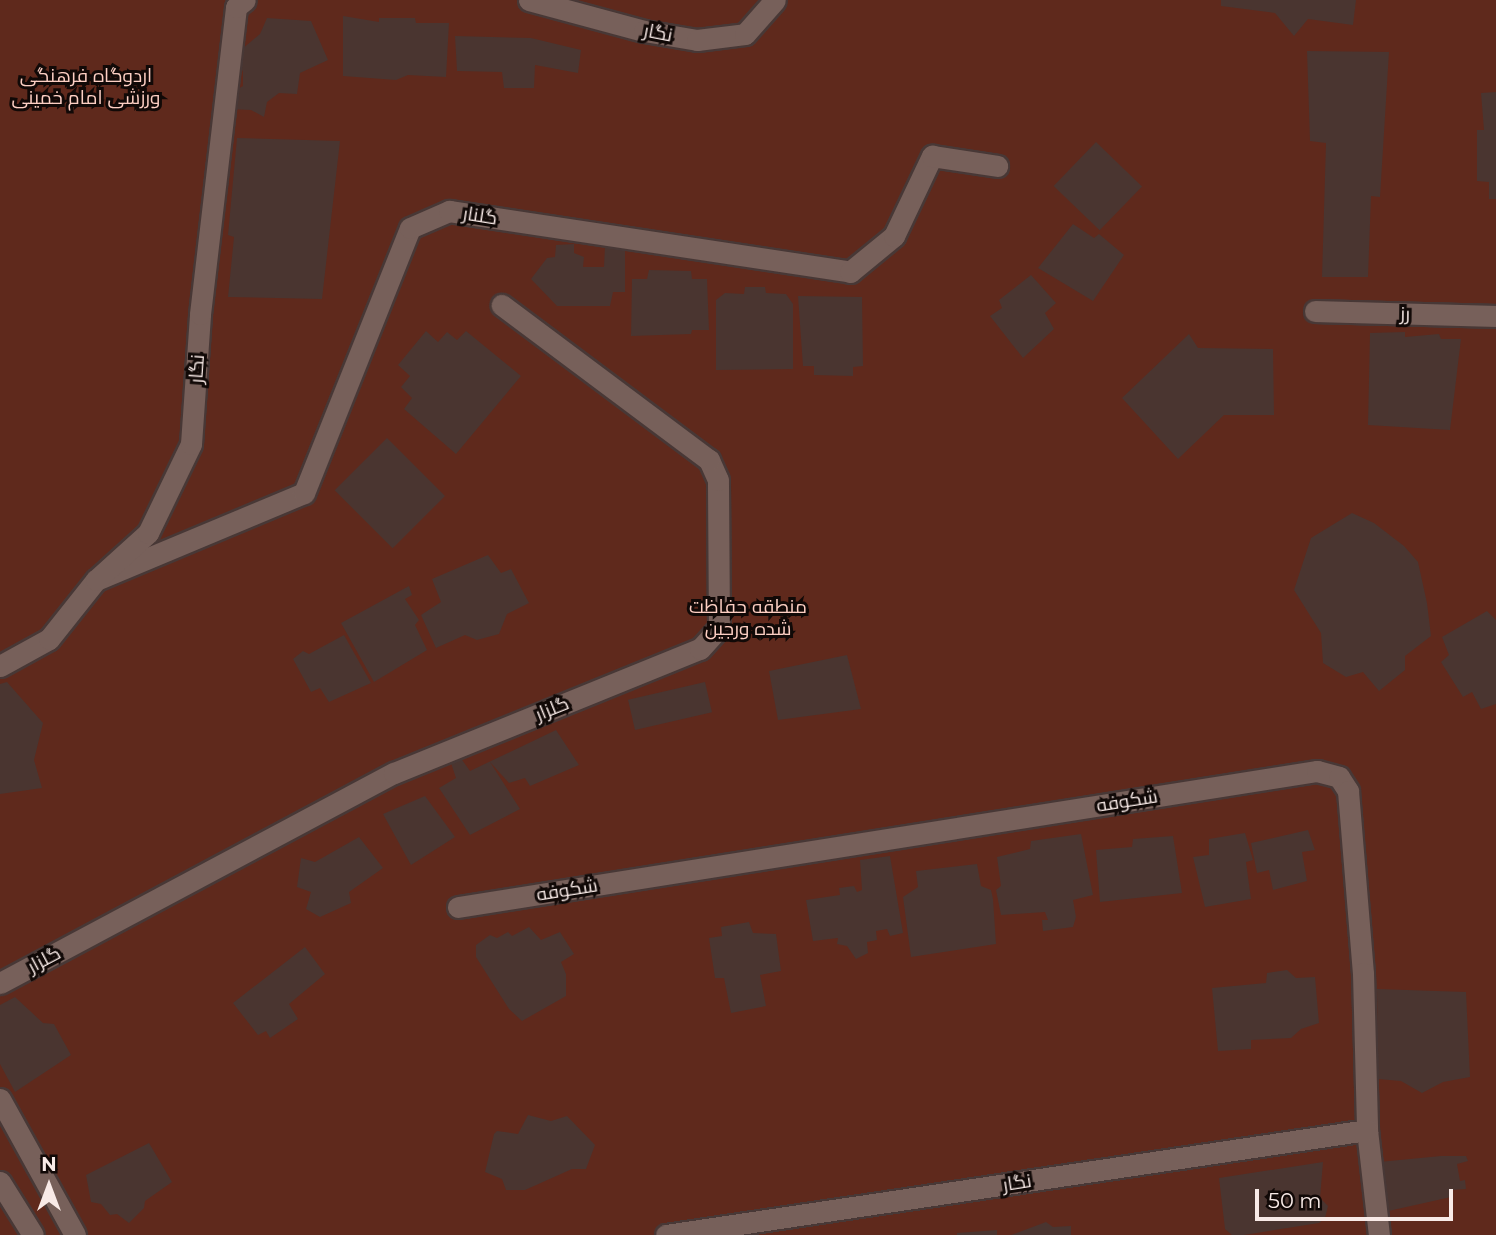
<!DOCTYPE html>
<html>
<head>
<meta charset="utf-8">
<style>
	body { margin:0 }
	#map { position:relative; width:1496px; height:1235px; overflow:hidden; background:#2f1c18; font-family:Montserrat,Cairo,sans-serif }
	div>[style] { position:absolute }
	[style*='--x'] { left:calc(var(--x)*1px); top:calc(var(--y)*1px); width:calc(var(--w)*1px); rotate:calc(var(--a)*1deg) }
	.green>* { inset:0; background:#5f291c; transform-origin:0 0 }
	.building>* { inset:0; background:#4a3530; transform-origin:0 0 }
	.roads { filter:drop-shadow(2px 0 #483836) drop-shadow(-2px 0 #483836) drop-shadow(0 2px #483836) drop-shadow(0 -2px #483836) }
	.street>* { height:21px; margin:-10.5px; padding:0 10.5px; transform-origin:10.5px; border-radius:10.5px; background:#77605a }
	span { translate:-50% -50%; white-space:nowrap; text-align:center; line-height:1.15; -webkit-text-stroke:6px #110907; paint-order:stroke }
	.street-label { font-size:19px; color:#f8eae7 }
	.park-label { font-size:19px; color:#fdcfc3 }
	.north { position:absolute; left:14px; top:1151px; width:70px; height:70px; -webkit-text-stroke:5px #110907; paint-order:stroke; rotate:0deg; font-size:19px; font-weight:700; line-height:28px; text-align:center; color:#f8eae7 }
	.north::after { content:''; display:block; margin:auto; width:24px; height:32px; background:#f8eae7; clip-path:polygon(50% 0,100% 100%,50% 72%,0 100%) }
	.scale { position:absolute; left:1255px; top:1189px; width:198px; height:32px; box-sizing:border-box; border:4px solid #f8eae7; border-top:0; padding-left:9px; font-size:21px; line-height:24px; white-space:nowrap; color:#f8eae7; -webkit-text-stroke:5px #110907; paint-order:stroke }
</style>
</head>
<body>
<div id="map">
	<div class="green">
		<i style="left:0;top:0;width:1496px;height:1235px"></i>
	</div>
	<div class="building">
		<i style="clip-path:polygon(1221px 0,1356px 0,1353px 25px,1308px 19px,1294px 36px,1275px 13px,1221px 6px)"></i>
		<i style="clip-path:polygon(343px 16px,379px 22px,379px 18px,415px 18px,416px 23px,449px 23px,446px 77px,408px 75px,396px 80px,343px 76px)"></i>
		<i style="clip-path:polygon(267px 18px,311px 21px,328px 60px,300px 73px,297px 94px,279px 93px,267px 102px,264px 117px,251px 110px,229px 109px,231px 93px,243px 86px,243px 72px,238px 61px,241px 50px,260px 34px)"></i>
		<i style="clip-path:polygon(455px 36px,531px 38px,581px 50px,578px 73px,535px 65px,534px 88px,504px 88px,502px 72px,457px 71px)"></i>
		<i style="clip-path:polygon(1307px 51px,1389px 52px,1380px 197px,1371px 196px,1368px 277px,1322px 277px,1326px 143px,1310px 141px)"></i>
		<i style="clip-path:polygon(1496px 92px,1496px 199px,1489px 199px,1489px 182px,1477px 181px,1477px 130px,1484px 130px,1481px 93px)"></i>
		<i style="clip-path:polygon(237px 138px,340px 141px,322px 299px,228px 297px,234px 237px,228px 235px)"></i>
		<i style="left:1096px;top:142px;width:64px;height:61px;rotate:44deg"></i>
		<i style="clip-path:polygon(1073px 224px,1094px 238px,1099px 234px,1124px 255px,1093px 301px,1038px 268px)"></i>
		<i style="clip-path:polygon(574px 244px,574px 253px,584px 257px,583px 267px,604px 267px,605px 246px,625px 247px,625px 292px,613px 292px,610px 306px,557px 306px,531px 279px,547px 258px,555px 257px,556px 245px)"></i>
		<i style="clip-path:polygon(649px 270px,691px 271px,692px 279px,707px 279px,709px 330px,692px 330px,691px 334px,631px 336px,632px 279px,647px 279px)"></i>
		<i style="clip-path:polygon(1031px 275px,1056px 303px,1045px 313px,1054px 329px,1023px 358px,990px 316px,1002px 308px,999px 300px)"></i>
		<i style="clip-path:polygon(745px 287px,765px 287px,766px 293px,786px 294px,793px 304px,793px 369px,716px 370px,716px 300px,725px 293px,744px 294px)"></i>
		<i style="clip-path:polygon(798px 296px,862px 297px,863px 366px,853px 367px,853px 376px,814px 375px,814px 366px,803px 366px)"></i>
		<i style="clip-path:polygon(426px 331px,438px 342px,447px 332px,457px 340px,466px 331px,521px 376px,456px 454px,404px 409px,412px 398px,401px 387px,410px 376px,398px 365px)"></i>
		<i style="clip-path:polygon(1405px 332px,1405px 337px,1439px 334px,1441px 339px,1461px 339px,1450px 430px,1368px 425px,1370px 333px)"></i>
		<i style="clip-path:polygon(1189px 334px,1198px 348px,1273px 349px,1274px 415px,1224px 415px,1178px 459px,1122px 398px)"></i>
		<i style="left:387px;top:438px;width:82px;height:74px;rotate:45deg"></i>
		<i style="clip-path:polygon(1352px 513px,1374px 523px,1404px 546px,1418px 562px,1427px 603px,1431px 636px,1405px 656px,1405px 670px,1379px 691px,1363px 672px,1346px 677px,1323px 663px,1321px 633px,1294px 590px,1311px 538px)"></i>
		<i style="clip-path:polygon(488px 555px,501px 573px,511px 569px,529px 603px,507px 614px,499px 634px,477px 640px,465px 635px,436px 648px,421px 615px,441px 602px,432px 579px)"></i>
		<i style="clip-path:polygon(409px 586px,412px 595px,405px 599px,419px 620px,415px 625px,427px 650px,374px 682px,341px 623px)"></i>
		<i style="clip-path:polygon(1487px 611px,1496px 620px,1496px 704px,1481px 709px,1472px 692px,1463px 697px,1441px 662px,1449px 655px,1442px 637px)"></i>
		<i style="clip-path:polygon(344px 635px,371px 683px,329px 702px,320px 688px,311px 692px,293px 659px,303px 651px,309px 654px)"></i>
		<i style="clip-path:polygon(847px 655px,861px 709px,778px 720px,769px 671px)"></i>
		<i style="clip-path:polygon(7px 682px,43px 723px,34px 760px,42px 788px,0 794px,0 684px)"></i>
		<i style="left:705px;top:682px;width:31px;height:79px;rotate:77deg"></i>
		<i style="clip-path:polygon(556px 730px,579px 765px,530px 786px,525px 778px,509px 783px,490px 762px,520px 809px,470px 835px,439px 788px,456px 778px,451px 763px,460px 757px,470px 771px)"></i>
		<i style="clip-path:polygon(425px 796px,455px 837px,411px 865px,383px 814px)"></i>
		<i style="clip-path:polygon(1308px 830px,1315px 850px,1302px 852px,1307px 881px,1273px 890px,1269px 870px,1257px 873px,1251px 843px)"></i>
		<i style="clip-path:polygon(1245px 833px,1253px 860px,1246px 862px,1251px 899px,1205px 907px,1193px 857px,1209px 855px,1209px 839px)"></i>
		<i style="clip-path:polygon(1081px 834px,1093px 895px,1073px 900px,1076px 917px,1073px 927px,1043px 931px,1042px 920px,1048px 920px,1045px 912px,1001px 915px,996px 890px,1001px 886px,997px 857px,1030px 849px,1031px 841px)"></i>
		<i style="clip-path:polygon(1173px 836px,1182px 893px,1100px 902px,1096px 850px,1132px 847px,1133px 839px)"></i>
		<i style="clip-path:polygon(359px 837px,383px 868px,349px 892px,351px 903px,320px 917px,306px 909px,311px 892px,297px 887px,301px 858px,315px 862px)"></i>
		<i style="clip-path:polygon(890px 856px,903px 933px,890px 936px,887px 929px,876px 931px,877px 940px,867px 942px,868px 953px,856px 959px,847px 946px,837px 944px,838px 938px,813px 941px,806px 900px,840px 895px,839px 888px,854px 886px,857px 892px,862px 890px,860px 860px)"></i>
		<i style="clip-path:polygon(977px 864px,981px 886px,991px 890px,993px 899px,996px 944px,911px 957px,903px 897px,918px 887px,916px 871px)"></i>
		<i style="clip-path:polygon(749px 922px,753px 933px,776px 934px,781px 971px,760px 975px,766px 1006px,731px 1013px,724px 978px,715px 978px,709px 938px,722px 936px,721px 927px)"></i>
		<i style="clip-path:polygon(529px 927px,541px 940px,560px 932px,574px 954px,561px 962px,566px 974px,566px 996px,522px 1021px,509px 1009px,476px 957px,476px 945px,490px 935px,497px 938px,508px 932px,512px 936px)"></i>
		<i style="clip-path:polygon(305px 947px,325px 974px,289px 1004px,298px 1019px,270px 1038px,266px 1031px,258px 1035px,233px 1003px)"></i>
		<i style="clip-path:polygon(1287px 970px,1296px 978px,1315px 977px,1319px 1023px,1301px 1029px,1291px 1038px,1251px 1040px,1251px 1049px,1218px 1051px,1212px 988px,1266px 983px,1267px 973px)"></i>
		<i style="clip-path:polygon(1377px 989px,1466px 992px,1470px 1077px,1443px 1082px,1422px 1093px,1401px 1081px,1378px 1079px)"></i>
		<i style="clip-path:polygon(15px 997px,43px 1023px,54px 1024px,71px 1055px,15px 1092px,0 1064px,0 1005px)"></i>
		<i style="clip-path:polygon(528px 1115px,551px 1121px,567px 1116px,595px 1145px,586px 1169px,572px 1169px,525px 1190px,506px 1190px,502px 1179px,485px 1172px,494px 1134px,497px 1131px,518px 1134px)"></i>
		<i style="clip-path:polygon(149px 1143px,172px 1182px,145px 1201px,144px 1208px,129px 1223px,117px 1214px,110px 1215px,101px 1204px,91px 1202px,86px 1175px)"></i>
		<i style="clip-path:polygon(1441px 1156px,1466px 1156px,1468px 1161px,1457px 1164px,1460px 1181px,1465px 1180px,1466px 1189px,1453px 1190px,1451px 1197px,1384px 1212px,1379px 1162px)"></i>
		<i style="clip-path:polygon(1323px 1162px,1320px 1198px,1328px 1206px,1325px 1218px,1319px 1223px,1244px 1235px,1232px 1235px,1225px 1229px,1219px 1178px)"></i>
		<i style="clip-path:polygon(1046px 1222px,1053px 1227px,1071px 1226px,1071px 1235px,1011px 1235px)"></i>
		<i style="clip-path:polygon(997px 1230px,997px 1235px,957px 1235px,957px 1233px)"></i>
	</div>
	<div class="roads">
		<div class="street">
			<i style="--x:529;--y:0;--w:119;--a:15.1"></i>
			<i style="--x:644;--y:31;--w:54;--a:9.6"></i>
			<i style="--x:697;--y:40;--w:48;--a:-7.1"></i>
			<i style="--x:745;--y:34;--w:45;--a:-48.6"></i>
			<i style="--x:1315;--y:311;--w:181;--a:1.6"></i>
			<i style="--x:96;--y:580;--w:225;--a:-22.7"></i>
			<i style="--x:304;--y:493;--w:285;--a:-68.2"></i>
			<i style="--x:410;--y:228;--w:43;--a:-23.6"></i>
			<i style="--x:449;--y:211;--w:406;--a:8.6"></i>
			<i style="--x:850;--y:272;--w:57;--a:-39.3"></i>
			<i style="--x:894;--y:236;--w:89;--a:-64.6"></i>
			<i style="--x:932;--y:156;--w:66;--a:8.7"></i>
			<i style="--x:0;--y:666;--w:56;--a:-28.9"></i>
			<i style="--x:49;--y:639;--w:75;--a:-51.5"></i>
			<i style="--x:96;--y:580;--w:70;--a:-42.1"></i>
			<i style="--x:148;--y:533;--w:99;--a:-64.2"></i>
			<i style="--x:191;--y:444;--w:130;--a:-86"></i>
			<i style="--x:200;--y:314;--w:309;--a:-83.3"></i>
			<i style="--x:236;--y:7;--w:11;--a:-38"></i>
			<i style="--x:458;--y:907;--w:870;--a:-9"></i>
			<i style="--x:1317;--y:771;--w:23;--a:15"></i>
			<i style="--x:1339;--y:777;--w:17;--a:57"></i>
			<i style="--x:1348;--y:791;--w:183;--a:85.3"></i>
			<i style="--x:1363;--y:973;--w:157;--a:88.5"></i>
			<i style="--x:1367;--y:1130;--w:106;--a:83.5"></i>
			<i style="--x:0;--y:983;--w:446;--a:-28.1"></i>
			<i style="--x:394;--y:773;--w:330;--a:-22.1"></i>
			<i style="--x:700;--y:649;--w:28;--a:-48"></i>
			<i style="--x:719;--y:628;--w:148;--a:-90.4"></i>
			<i style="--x:718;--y:480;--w:22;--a:-114"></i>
			<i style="--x:709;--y:460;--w:259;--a:-143.2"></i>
			<i style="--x:0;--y:1099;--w:155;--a:61.1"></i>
			<i style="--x:0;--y:1182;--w:62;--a:58.1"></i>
			<i style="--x:666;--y:1235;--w:709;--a:-8.52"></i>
		</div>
	</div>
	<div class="street-label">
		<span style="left:658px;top:33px;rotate:11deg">نگار</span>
		<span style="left:480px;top:216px;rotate:9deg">گلنار</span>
		<span style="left:1405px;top:314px;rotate:1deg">رز</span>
		<span style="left:197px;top:369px;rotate:-86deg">نگار</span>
		<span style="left:552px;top:709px;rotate:-22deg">گلزار</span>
		<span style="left:1127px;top:801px;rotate:-9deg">شکوفه</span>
		<span style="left:567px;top:890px;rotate:-9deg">شکوفه</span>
		<span style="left:44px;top:960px;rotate:-28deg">گلزار</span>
		<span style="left:1017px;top:1183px;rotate:-9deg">نگار</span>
	</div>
	<div class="park-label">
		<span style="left:86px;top:87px">اردوگاه فرهنگی<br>ورزشی امام خمینی</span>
		<span style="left:748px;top:618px">منطقه حفاظت<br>شده ورجین</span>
	</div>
	<div class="north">N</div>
	<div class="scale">50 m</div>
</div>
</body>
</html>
